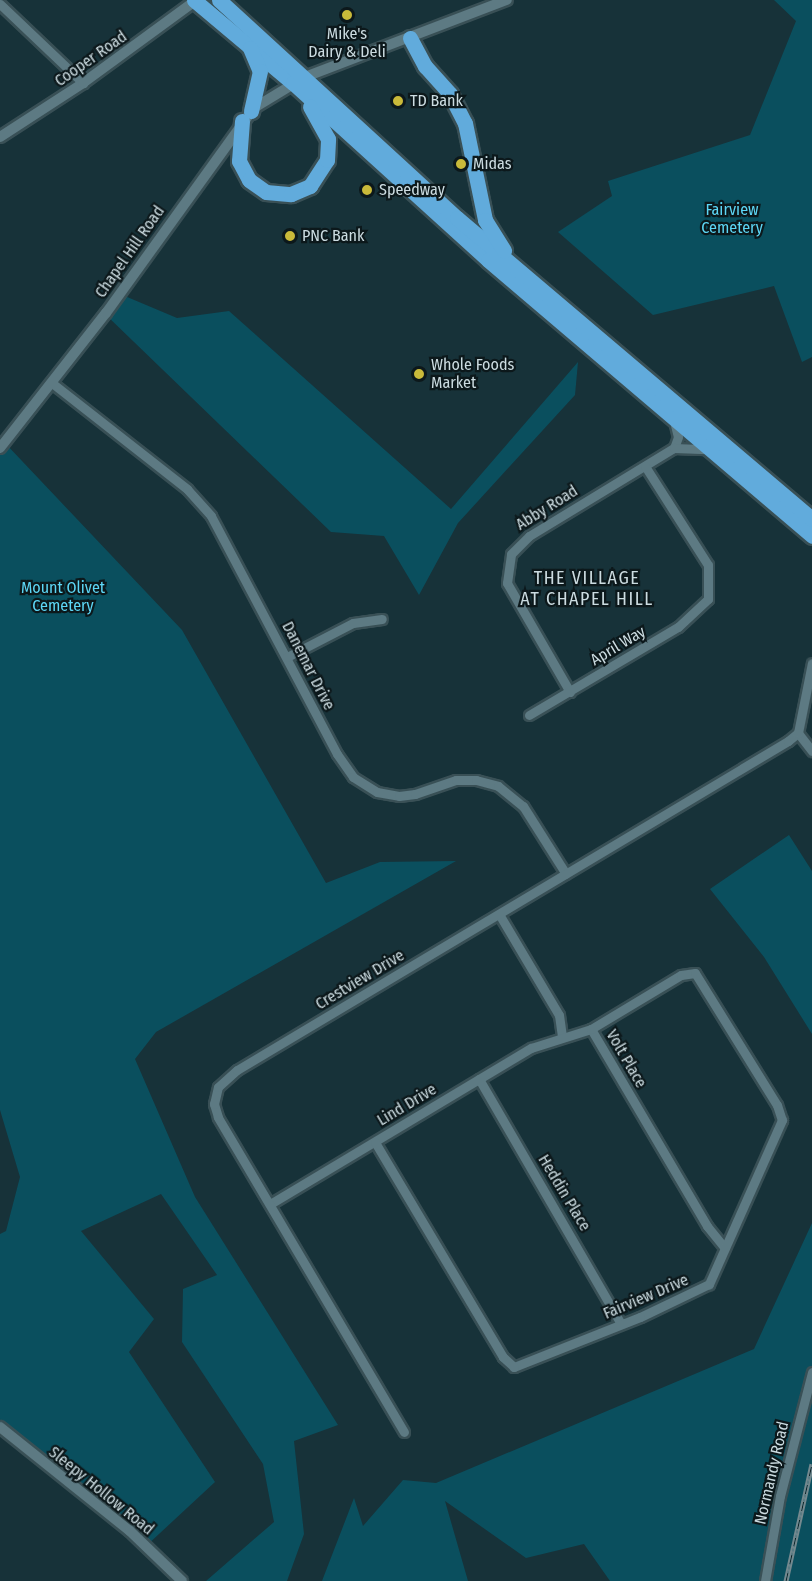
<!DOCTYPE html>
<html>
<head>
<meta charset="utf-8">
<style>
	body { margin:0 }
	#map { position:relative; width:812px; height:1581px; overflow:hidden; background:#173239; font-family:"Fira Sans Condensed",sans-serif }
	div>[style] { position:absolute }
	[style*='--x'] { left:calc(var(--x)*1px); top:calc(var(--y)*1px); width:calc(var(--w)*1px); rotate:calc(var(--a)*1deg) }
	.green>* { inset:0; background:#0a4f5e }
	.roads { filter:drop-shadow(2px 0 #395056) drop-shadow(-2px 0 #395056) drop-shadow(0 2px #395056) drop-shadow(0 -2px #395056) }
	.minor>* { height:9px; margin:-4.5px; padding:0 4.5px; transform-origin:4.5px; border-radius:4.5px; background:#5d7a83 }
	.tertiary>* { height:10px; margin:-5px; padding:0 5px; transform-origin:5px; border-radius:5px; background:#5d7a83 }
	.trunk>* { height:15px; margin:-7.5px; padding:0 7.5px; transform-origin:7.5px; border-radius:7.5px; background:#61abdc }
	.rail>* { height:5px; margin-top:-2.5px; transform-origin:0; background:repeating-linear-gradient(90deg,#0c181b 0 9px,#74898f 0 18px); box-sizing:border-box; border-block:2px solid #74898f }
	.dots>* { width:16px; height:16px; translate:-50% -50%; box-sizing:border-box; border:3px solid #0c181b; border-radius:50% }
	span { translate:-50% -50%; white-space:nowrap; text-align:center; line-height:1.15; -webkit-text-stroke:4.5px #0c181b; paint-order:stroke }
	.poi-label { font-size:16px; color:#ccdce1 }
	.left { translate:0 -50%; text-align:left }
	.street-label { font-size:16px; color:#ccdce1 }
	.park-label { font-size:16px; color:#5dd7f6 }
	.neighbourhood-label { font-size:18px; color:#ccdce1; letter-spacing:1.5px }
</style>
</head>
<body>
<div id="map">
	<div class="green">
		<i style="clip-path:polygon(774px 0,812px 0,812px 357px,802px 362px,774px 286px,653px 315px,558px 232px,612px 196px,608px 181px,750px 135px,796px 21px)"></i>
		<i style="clip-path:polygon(120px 294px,177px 318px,229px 311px,451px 509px,578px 362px,575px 395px,458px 523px,419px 595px,384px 536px,331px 532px,105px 314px)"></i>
		<i style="clip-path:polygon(5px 443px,182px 630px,326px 883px,380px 862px,456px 861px,156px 1032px,135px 1059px,195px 1197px,338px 1425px,294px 1441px,304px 1534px,287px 1581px,206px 1581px,274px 1522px,263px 1464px,182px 1342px,183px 1289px,217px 1275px,161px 1194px,81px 1231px,154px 1319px,129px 1352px,215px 1482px,145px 1547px,0 1424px,0 1234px,6px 1231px,20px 1177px,0 1110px,0 449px)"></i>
		<i style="clip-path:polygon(789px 835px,812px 871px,812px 1034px,764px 957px,710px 889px)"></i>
		<i style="clip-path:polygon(812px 1223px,812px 1581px,610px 1581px,584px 1544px,526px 1558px,445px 1501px,468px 1581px,322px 1581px,354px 1498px,363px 1526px,403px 1480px,436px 1483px,754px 1349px)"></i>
	</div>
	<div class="roads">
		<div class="minor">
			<i style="--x:0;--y:4;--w:115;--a:43.6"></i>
			<i style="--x:52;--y:383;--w:172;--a:38.1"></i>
			<i style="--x:187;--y:489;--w:36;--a:48"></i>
			<i style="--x:211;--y:516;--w:269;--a:62.1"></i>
			<i style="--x:337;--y:754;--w:28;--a:55"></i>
			<i style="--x:353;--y:777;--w:28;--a:32"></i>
			<i style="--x:377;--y:792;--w:22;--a:10"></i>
			<i style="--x:399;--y:796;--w:16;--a:-7"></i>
			<i style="--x:415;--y:794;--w:43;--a:-18.9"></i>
			<i style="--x:456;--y:780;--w:20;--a:0"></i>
			<i style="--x:476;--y:780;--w:23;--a:15"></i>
			<i style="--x:498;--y:786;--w:32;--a:39"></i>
			<i style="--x:523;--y:806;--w:80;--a:57.7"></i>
			<i style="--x:674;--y:421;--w:16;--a:76"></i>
			<i style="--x:678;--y:437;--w:12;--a:110"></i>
			<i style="--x:287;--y:657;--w:74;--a:-27.3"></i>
			<i style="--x:353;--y:623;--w:29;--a:-8"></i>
			<i style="--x:570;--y:692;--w:126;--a:-120"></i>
			<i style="--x:507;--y:583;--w:29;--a:-82"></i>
			<i style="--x:511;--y:554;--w:25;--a:-45"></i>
			<i style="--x:529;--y:536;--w:170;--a:-31.3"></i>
			<i style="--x:674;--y:448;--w:33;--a:2"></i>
			<i style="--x:529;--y:715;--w:173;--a:-30.6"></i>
			<i style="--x:678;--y:627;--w:41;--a:-43"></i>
			<i style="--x:708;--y:599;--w:34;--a:-90"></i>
			<i style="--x:708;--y:565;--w:117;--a:-122.5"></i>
			<i style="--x:798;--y:733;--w:23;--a:52"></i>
			<i style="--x:499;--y:914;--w:117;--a:59.3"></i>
			<i style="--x:559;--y:1015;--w:22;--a:82"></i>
			<i style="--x:591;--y:1029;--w:229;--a:59.5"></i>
			<i style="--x:707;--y:1226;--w:28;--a:51"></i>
			<i style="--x:479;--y:1079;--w:283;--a:59.9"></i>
			<i style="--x:270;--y:1204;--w:304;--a:-30.9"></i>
			<i style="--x:531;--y:1048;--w:63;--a:-17.6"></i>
			<i style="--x:591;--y:1029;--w:105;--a:-31"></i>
			<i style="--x:681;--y:975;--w:14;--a:-8"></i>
			<i style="--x:695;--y:973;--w:155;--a:58.2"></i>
			<i style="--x:777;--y:1105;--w:16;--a:72"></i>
			<i style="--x:782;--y:1120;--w:180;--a:114"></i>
			<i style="--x:709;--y:1284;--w:76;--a:154.4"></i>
			<i style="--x:640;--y:1317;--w:136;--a:158.4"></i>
			<i style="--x:514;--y:1367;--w:15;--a:-138"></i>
			<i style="--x:503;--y:1357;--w:250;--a:-120.8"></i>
			<i style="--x:404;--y:1432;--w:366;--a:-120.6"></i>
			<i style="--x:218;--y:1117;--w:14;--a:-107"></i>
			<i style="--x:214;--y:1104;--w:17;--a:-77"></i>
			<i style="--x:218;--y:1087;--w:25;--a:-42"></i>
			<i style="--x:237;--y:1070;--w:642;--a:-30.84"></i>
			<i style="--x:788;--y:741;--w:13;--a:-39"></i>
			<i style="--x:798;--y:733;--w:71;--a:-78.7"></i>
			<i style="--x:765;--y:1581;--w:86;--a:-80"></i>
			<i style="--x:780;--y:1496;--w:128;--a:-75.5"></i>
		</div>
		<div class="tertiary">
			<i style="--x:0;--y:137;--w:99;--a:-33"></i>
			<i style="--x:83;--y:83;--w:139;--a:-36.2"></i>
			<i style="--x:0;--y:448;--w:172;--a:-51.9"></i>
			<i style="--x:106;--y:313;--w:253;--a:-54.2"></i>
			<i style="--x:254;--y:108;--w:60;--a:-31.3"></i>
			<i style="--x:305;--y:77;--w:216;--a:-20.9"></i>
			<i style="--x:0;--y:1427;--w:166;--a:38.7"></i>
			<i style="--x:130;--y:1531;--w:72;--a:43.9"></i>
		</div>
		<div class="trunk">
			<i style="--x:194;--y:0;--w:129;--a:40"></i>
			<i style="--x:293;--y:83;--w:263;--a:42.2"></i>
			<i style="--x:488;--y:260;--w:426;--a:40.4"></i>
			<i style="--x:219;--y:0;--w:323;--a:42.5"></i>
			<i style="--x:457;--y:218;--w:465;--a:40.3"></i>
			<i style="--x:410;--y:38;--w:32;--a:62"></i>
			<i style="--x:425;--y:66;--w:38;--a:48"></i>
			<i style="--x:450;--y:94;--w:33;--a:63"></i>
			<i style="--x:465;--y:123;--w:99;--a:78.3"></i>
			<i style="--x:485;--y:220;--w:36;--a:58"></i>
			<i style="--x:250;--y:48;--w:25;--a:67"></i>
			<i style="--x:260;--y:71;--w:41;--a:102.7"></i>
			<i style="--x:242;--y:121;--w:40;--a:94.3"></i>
			<i style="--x:239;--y:161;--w:21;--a:62"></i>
			<i style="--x:249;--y:180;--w:21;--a:35"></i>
			<i style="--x:266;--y:192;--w:25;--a:5"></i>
			<i style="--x:291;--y:194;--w:21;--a:-23"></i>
			<i style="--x:310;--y:186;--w:31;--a:-57"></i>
			<i style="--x:327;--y:160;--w:21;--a:-87"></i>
			<i style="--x:328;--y:139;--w:37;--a:-119"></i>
		</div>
	</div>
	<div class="rail">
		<i style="--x:786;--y:1581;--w:120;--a:-77.5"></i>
	</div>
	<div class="dots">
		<i style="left:347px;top:15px;background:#c9ba3a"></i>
		<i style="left:398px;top:101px;background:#c9ba3a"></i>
		<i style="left:461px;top:164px;background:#c9ba3a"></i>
		<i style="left:367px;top:190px;background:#c9ba3a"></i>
		<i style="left:290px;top:236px;background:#c9ba3a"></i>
		<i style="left:419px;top:374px;background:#c9ba3a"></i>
	</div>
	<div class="poi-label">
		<span style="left:347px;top:43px">Mike's<br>Dairy &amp; Deli</span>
		<span class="left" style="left:410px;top:101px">TD Bank</span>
		<span class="left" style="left:473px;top:164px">Midas</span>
		<span class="left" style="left:379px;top:190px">Speedway</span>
		<span class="left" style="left:302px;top:236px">PNC Bank</span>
		<span class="left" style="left:431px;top:374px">Whole Foods<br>Market</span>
	</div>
	<div class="street-label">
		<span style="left:91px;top:59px;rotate:-35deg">Cooper Road</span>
		<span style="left:130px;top:252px;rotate:-55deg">Chapel Hill Road</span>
		<span style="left:547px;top:508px;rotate:-32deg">Abby Road</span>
		<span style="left:618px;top:646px;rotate:-31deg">April Way</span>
		<span style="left:308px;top:666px;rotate:63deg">Danemar Drive</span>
		<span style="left:360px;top:980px;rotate:-31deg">Crestview Drive</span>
		<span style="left:626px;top:1059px;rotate:60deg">Volt Place</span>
		<span style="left:407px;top:1105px;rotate:-31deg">Lind Drive</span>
		<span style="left:564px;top:1193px;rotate:59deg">Heddin Place</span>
		<span style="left:646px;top:1297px;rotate:-23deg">Fairview Drive</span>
		<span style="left:772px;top:1473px;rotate:-77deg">Normandy Road</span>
		<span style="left:101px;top:1491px;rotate:39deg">Sleepy Hollow Road</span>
	</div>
	<div class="park-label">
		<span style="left:732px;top:219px">Fairview<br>Cemetery</span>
		<span style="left:63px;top:597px">Mount Olivet<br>Cemetery</span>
	</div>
	<div class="neighbourhood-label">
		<span style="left:587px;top:589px">THE VILLAGE<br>AT CHAPEL HILL</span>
	</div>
</div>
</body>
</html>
